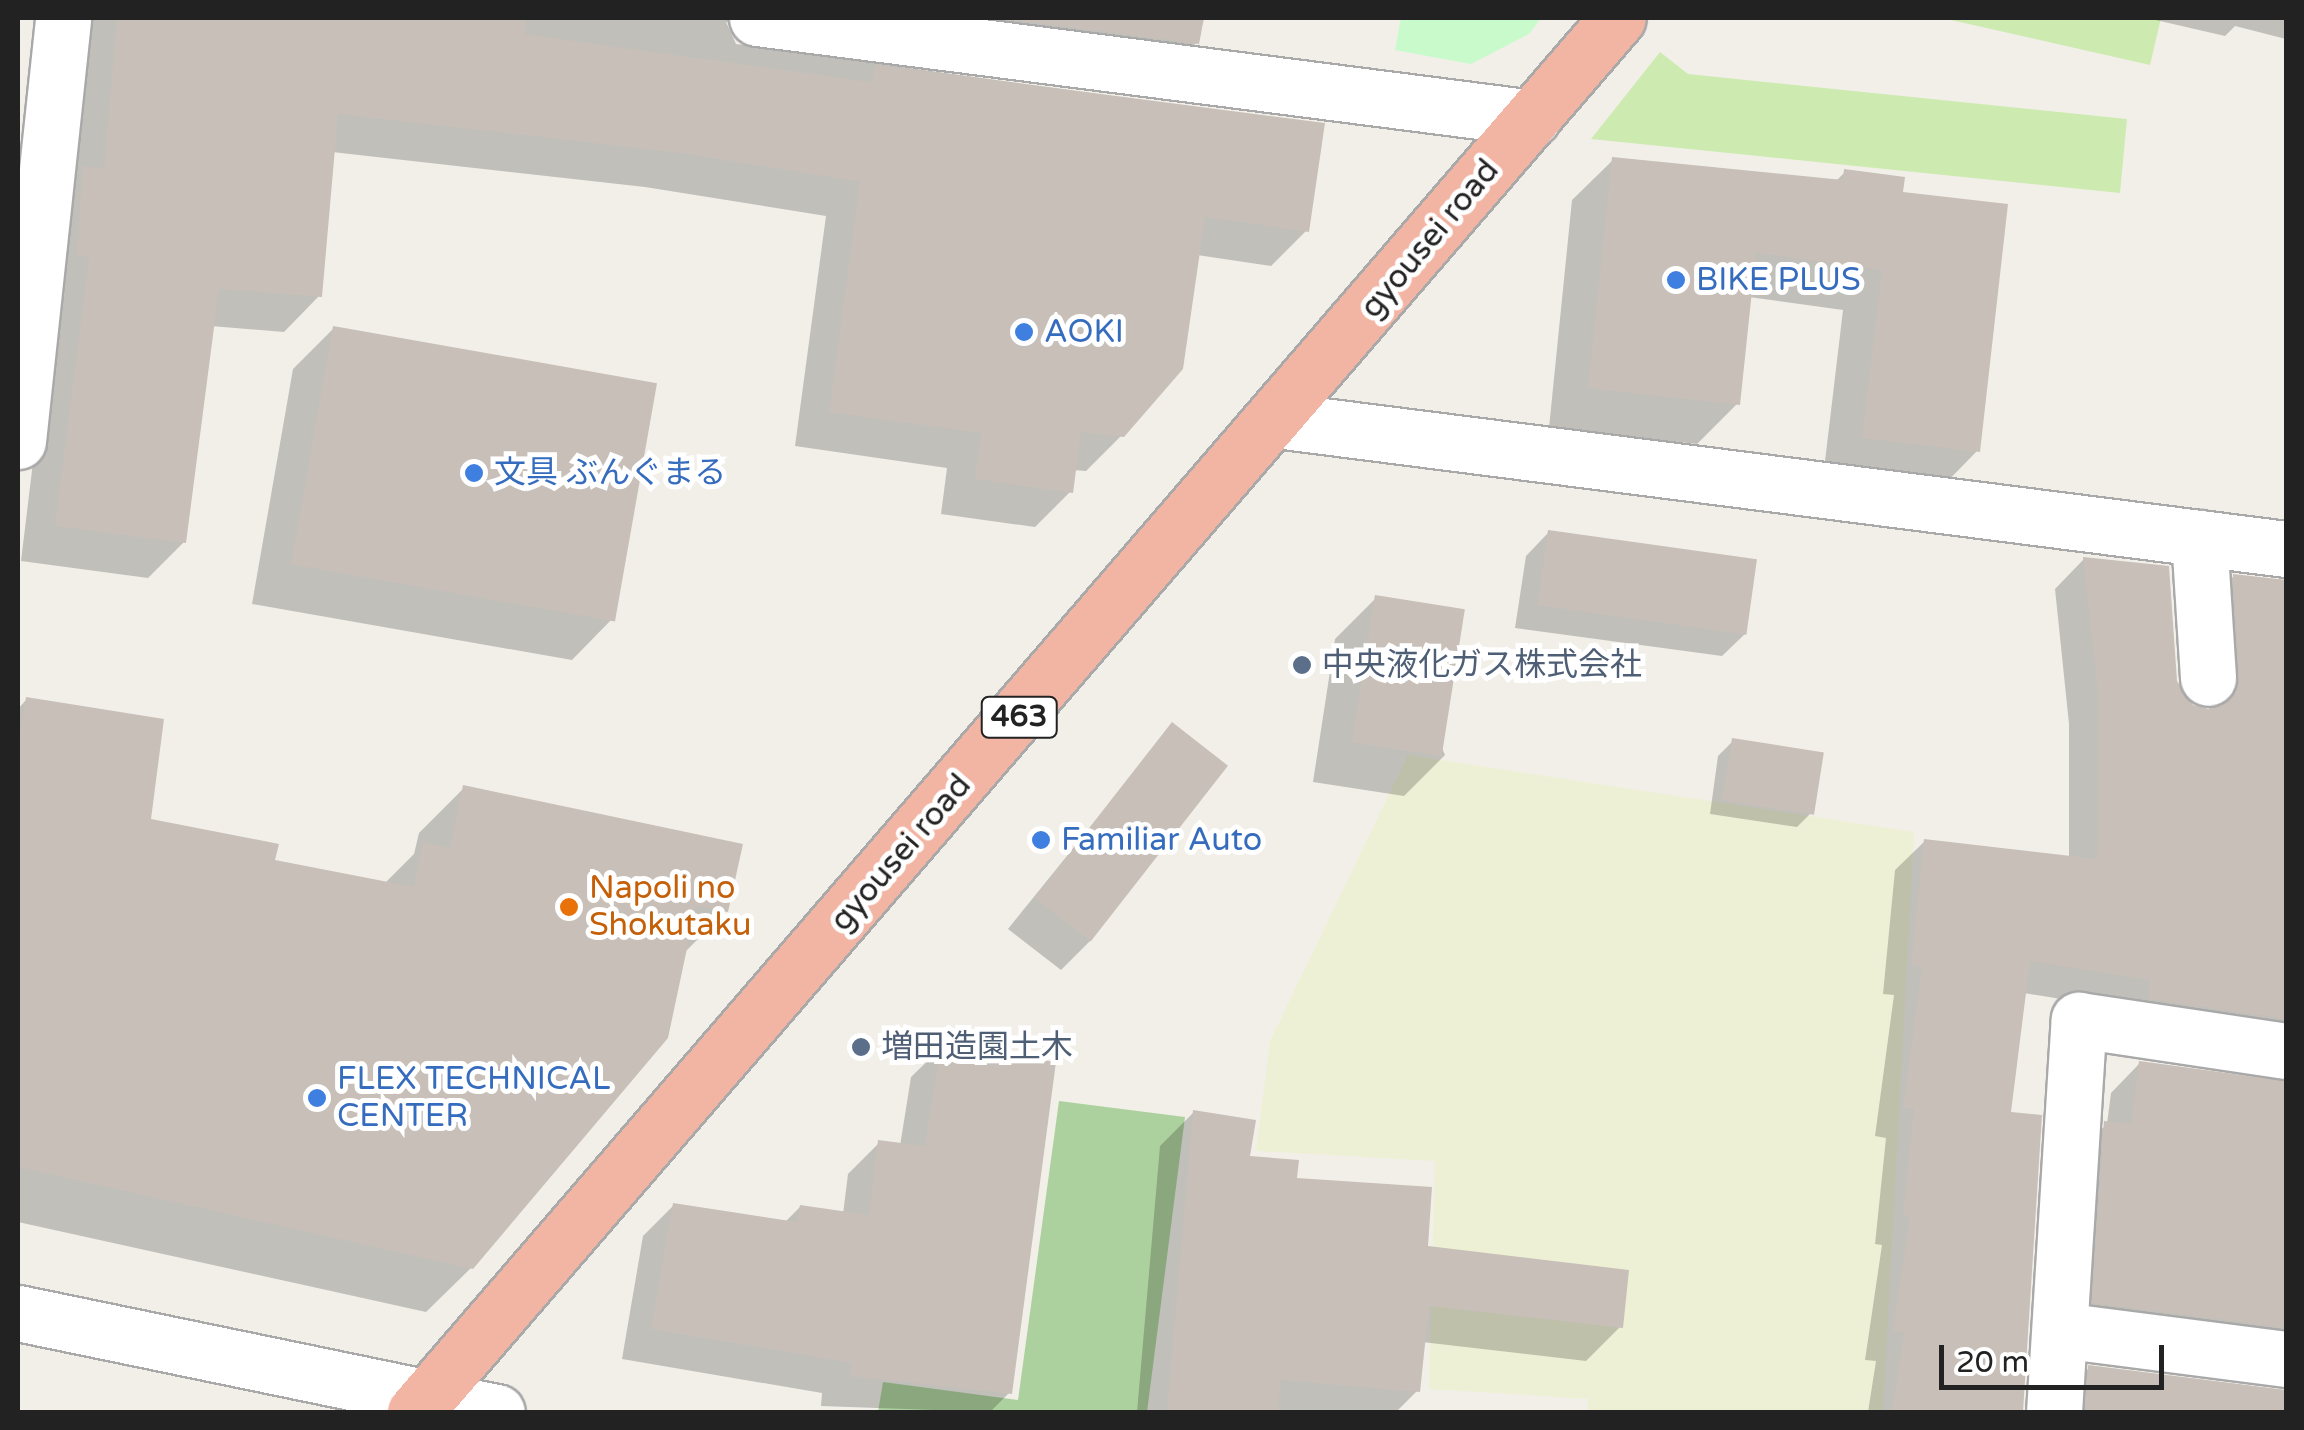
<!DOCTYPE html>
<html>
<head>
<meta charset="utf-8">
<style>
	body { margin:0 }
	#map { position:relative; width:2304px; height:1430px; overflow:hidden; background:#f2efe9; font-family:"Varela Round","Noto Sans JP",sans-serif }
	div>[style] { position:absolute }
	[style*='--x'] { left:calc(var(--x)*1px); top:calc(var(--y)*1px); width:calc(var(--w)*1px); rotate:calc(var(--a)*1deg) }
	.farmland>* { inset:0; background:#eef0d5 }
	.grass>* { inset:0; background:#cdebb0 }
	.forest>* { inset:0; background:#add19e }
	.park>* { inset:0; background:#c8facc }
	.shadow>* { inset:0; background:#0003 }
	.building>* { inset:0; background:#c7bfb8; transform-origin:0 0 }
	.roads { filter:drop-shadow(2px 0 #a9a9a9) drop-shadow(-2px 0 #a9a9a9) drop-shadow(0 2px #a9a9a9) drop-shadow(0 -2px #a9a9a9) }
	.minor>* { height:55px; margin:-27.5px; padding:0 27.5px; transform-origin:27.5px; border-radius:27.5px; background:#fff }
	.trunk>* { height:55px; margin:-27.5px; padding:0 27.5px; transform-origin:27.5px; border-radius:27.5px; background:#f2b4a3 }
	.dots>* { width:28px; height:28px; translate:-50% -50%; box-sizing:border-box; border:5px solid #fff; border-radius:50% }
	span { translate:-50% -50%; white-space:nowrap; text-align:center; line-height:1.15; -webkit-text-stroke:10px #fff; paint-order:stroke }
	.shield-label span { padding:2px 8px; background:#fff; border:2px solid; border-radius:8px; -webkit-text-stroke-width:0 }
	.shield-label { font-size:30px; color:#222; font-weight:700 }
	.street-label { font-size:32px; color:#222 }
	.shop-label { font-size:32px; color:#366cbe }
	.left { translate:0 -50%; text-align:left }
	.service-label { font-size:32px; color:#4e5e75 }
	.food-label { font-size:32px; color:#c56008 }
	.frame { position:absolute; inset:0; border:20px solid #222; pointer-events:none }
	.scale { position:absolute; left:1939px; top:1345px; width:225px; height:45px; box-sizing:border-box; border:5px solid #222; border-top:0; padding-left:12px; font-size:30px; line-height:35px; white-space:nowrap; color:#222; -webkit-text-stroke:8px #fff; paint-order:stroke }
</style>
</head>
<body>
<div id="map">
	<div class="farmland">
		<i style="clip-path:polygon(1408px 755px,1914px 832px,1883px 1412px,1587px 1412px,1588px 1399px,1429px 1389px,1435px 1161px,1256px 1151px,1270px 1041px)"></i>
	</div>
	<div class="grass">
		<i style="clip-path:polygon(1942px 18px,2161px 18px,2150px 65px)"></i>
		<i style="clip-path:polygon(1660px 52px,1688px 74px,2127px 119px,2120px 193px,1591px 139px)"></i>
	</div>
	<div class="forest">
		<i style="clip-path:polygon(1059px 1101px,1185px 1117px,1147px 1412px,878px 1412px,883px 1382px,1018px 1400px)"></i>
	</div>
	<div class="park">
		<i style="clip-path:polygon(1401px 18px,1541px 18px,1529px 34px,1471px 64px,1395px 50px)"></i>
	</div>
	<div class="shadow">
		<i style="clip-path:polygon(87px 18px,1202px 18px,1197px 42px,1161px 78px,726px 22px,736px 44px,1322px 125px,1306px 231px,1271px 266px,1197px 255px,1122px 435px,1086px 471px,1073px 470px,1070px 492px,1035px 527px,941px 514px,947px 468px,795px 446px,826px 216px,645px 187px,332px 152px,319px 296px,284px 332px,211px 326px,184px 542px,148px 578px,21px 561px)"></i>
		<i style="clip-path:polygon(2147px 18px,2286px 18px,2286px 39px,2235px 26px,2225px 36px)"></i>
		<i style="clip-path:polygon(1613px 160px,1835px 182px,1845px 172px,1901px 194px,1977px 451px,1937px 492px,1823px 478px,1843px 310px,1749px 297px,1738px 403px,1697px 444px,1549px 428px,1572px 200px)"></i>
		<i style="clip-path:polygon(334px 328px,612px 619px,572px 660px,252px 604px,293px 369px)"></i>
		<i style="clip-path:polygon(1549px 532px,1746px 633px,1722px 656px,1515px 628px,1526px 556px)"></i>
		<i style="clip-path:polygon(2084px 559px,2192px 708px,2209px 712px,2204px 605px,2234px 576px,2286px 580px,2286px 1082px,2276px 1055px,2122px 1009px,2024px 993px,2008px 1114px,2021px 1412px,1868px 1412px,1876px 1361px,1865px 1360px,1882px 1245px,1875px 1244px,1886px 1138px,1875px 1136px,1894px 995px,1883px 994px,1895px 870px,1925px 841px,2069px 858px,2069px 724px,2055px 589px)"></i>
		<i style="clip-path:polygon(1376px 598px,1445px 755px,1404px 796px,1313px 782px,1335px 639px)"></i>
		<i style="clip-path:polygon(26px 700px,148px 821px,272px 862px,385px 883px,414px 854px,419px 833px,464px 788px,726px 911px,683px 954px,472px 1267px,426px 1312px,18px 1222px,18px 709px)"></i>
		<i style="clip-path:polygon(1172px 726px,1090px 941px,1061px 970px,1008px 929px)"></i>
		<i style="clip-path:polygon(1733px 741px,1812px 812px,1797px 827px,1710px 814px,1718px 756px)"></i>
		<i style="clip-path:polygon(942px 1047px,1009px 1393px,990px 1412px,821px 1406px,822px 1393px,622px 1359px,643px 1236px,674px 1205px,785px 1222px,800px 1207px,843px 1214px,848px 1174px,879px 1143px,900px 1146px,911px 1077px)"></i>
		<i style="clip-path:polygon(2140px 1063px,2286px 1083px,2286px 1379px,2064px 1331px,2076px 1153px,2107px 1124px,2111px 1093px)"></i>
		<i style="clip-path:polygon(1194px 1112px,1247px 1158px,1426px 1249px,1620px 1327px,1586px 1361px,1422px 1342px,1417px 1391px,1396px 1412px,1137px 1412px,1160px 1146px)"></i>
		<i style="clip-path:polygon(2089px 1368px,2286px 1392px,2286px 1412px,2058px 1412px,2060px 1397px)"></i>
	</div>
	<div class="building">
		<i style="clip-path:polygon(117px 18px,526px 18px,524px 34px,871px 82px,876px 65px,1325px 123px,1309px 232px,1205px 217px,1183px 369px,1124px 437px,1081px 432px,1073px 493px,975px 479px,981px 433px,829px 412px,860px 182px,681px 153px,338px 114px,322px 297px,219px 289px,186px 543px,55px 526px,89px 257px,77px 256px,83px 166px,104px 169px)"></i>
		<i style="clip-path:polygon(998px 18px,1204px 18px,1199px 44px)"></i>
		<i style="clip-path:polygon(1612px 157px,1843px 180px,1844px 169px,1905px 177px,1903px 192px,2008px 204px,1980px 452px,1862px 438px,1882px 270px,1756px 253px,1740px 405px,1588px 388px)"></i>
		<i style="left:333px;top:326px;width:329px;height:242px;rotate:10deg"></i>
		<i style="left:1548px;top:530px;width:211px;height:76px;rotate:8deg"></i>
		<i style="clip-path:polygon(2083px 557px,2169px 566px,2177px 681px,2193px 705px,2209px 709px,2226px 703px,2239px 677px,2233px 574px,2286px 580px,2286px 1019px,2148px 999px,2150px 980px,2030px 961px,2011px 1112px,2042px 1115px,2023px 1412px,1892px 1412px,1904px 1333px,1893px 1331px,1910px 1216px,1903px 1215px,1914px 1109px,1903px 1108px,1922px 967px,1911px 965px,1924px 839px,2097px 859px,2098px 694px)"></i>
		<i style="left:1375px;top:595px;width:91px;height:149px;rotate:9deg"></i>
		<i style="clip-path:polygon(26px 697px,164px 719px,151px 819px,279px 844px,275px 860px,414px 887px,423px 842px,450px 848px,463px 785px,743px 844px,728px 912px,696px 906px,668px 1038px,473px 1269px,18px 1167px,18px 748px)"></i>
		<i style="left:1172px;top:722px;width:71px;height:223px;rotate:38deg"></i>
		<i style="left:1732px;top:738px;width:93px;height:63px;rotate:9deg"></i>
		<i style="clip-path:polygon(941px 1044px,1056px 1062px,1012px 1394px,850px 1376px,852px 1363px,651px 1329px,673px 1203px,797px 1222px,800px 1205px,869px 1215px,878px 1140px,925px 1146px)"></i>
		<i style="clip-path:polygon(2139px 1061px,2286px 1081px,2286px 1328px,2092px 1303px,2104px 1121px,2131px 1124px)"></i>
		<i style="clip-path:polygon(1193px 1110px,1256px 1120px,1250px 1156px,1299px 1160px,1297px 1178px,1432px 1187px,1428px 1246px,1629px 1270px,1623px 1328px,1429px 1306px,1420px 1392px,1280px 1380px,1278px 1412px,1167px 1412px)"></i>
		<i style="clip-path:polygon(2088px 1365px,2286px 1390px,2286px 1412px,2085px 1412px)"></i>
	</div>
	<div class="roads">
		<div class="minor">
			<i style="--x:757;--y:18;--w:782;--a:7.34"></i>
			<i style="--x:1276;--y:420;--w:1018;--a:7.28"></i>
			<i style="--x:18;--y:441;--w:425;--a:-83.9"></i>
			<i style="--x:2199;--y:538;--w:140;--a:86.3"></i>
			<i style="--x:18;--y:1313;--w:489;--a:11.7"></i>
			<i style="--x:2060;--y:1330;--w:228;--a:7.3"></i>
			<i style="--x:2054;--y:1412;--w:393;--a:-86.4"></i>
			<i style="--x:2079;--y:1020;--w:209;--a:8.5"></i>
		</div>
		<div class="trunk">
			<i style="--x:415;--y:1412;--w:1841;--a:-49.21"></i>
		</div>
	</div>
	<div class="dots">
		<i style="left:1676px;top:280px;background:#3f7fe0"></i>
		<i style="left:1024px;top:332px;background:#3f7fe0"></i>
		<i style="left:474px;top:473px;background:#3f7fe0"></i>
		<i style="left:1302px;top:665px;background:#5c6f8a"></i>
		<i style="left:1041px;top:840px;background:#3f7fe0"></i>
		<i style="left:569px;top:907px;background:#e8710a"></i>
		<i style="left:861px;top:1047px;background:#5c6f8a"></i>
		<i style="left:317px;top:1098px;background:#3f7fe0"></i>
	</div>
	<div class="shield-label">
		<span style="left:1019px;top:717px">463</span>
	</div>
	<div class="street-label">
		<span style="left:1430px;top:239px;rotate:-50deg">gyousei road</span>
		<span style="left:901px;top:853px;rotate:-49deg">gyousei road</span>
	</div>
	<div class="shop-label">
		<span class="left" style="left:1696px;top:280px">BIKE PLUS</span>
		<span class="left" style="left:1044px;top:332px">AOKI</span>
		<span class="left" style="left:494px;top:473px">文具 ぶんぐまる</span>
		<span class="left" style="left:1061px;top:840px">Familiar Auto</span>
		<span class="left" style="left:337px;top:1098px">FLEX TECHNICAL<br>CENTER</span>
	</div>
	<div class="service-label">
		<span class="left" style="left:1322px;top:665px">中央液化ガス株式会社</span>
		<span class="left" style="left:881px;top:1047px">増田造園土木</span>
	</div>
	<div class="food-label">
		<span class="left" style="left:589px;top:907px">Napoli no<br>Shokutaku</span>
	</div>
	<div class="frame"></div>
	<div class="scale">20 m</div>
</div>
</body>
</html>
